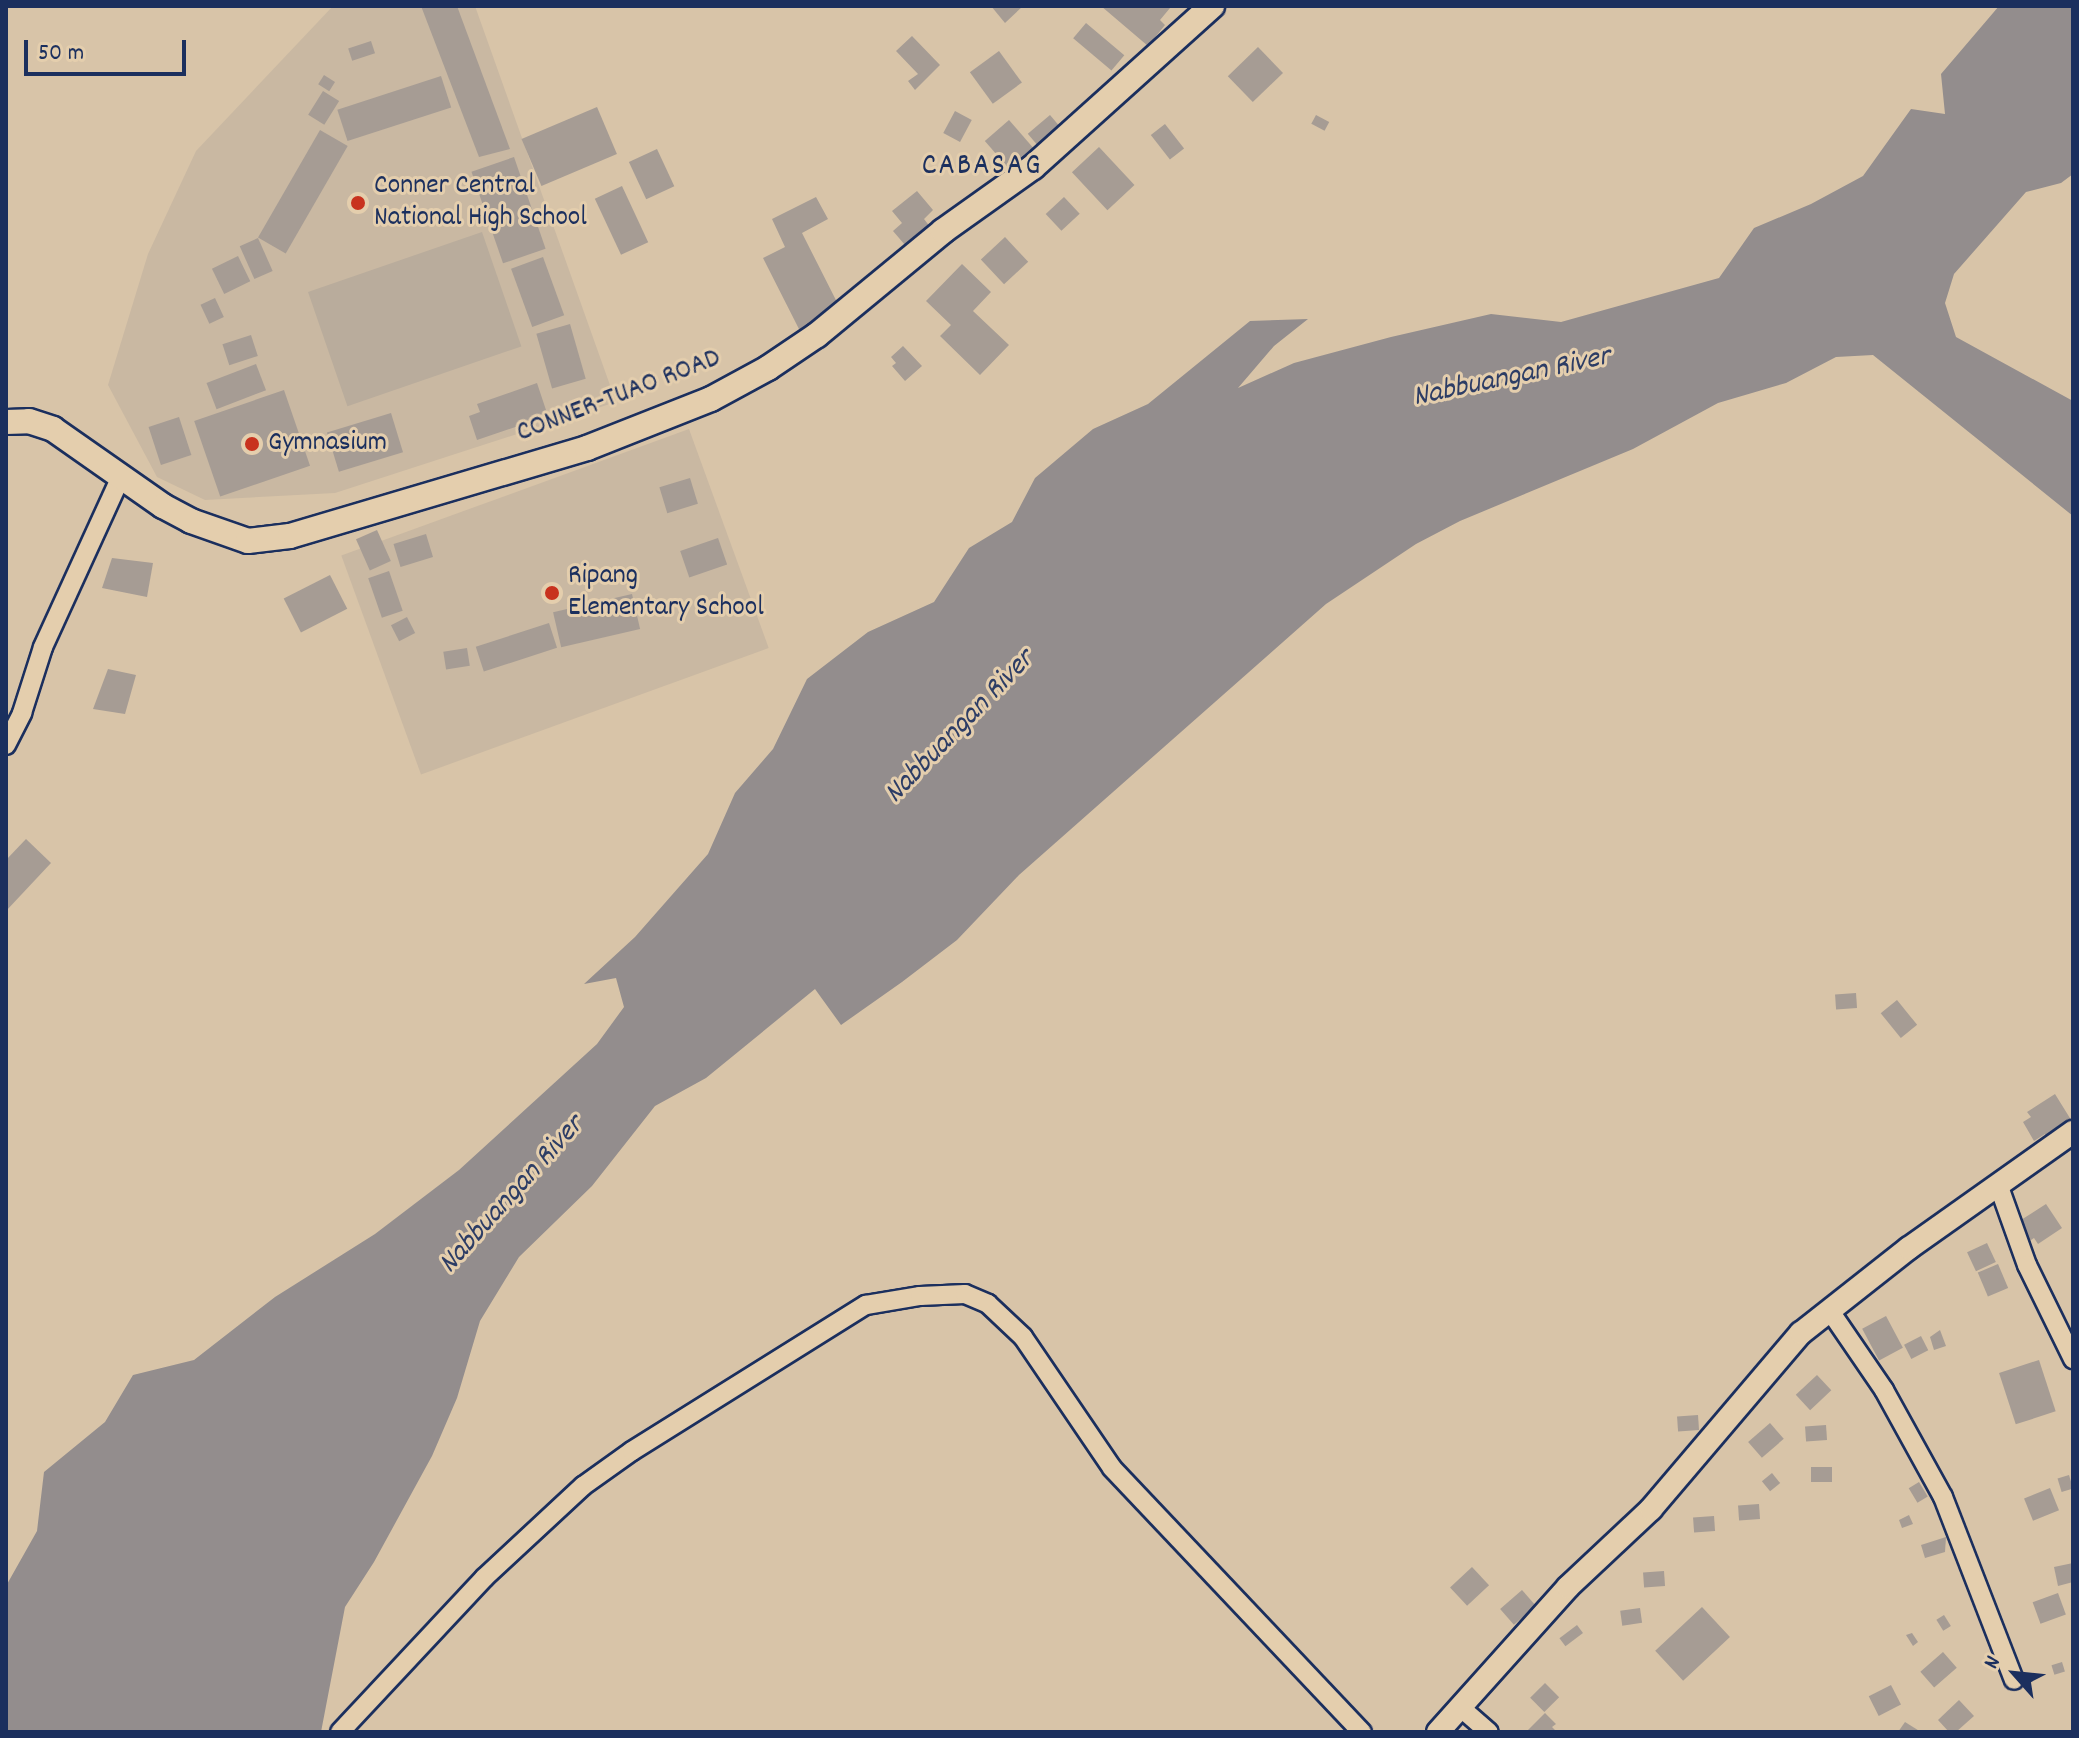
<!DOCTYPE html>
<html>
<head>
<meta charset="utf-8">
<style>
	body { margin:0 }
	#map { position:relative; width:2079px; height:1738px; overflow:hidden; background:#d8c4a8; font-family:Dekko,sans-serif }
	div>[style] { position:absolute }
	[style*='--x'] { left:calc(var(--x)*1px); top:calc(var(--y)*1px); width:calc(var(--w)*1px); rotate:calc(var(--a)*1deg) }
	.built>* { inset:0; background:#c9b8a2; transform-origin:0 0 }
	.green>* { inset:0; background:#b9ac9c; transform-origin:0 0 }
	.water>* { inset:0; background:#938d8d }
	.building>* { inset:0; background:#a69c94; transform-origin:0 0 }
	.roads { filter:drop-shadow(2px 0 #1b2f5e) drop-shadow(-2px 0 #1b2f5e) drop-shadow(0 2px #1b2f5e) drop-shadow(0 -2px #1b2f5e) }
	.minor>* { height:18px; margin:-9px; padding:0 9px; transform-origin:9px; border-radius:9px; background:#e4cead }
	.tertiary>* { height:22px; margin:-11px; padding:0 11px; transform-origin:11px; border-radius:11px; background:#e4cead }
	.secondary>* { height:24px; margin:-12px; padding:0 12px; transform-origin:12px; border-radius:12px; background:#e4cead }
	.dots>* { width:22px; height:22px; translate:-50% -50%; box-sizing:border-box; border:4px solid #e4cead; border-radius:50% }
	span { translate:-50% -50%; white-space:nowrap; text-align:center; line-height:1.15; -webkit-text-stroke:6px #e4cead; paint-order:stroke }
	.poi-label { font-size:28px; color:#1b2f5e }
	.left { translate:0 -50%; text-align:left }
	.street-label { font-size:28px; color:#1b2f5e }
	.neighbourhood-label { font-size:30px; color:#1b2f5e; letter-spacing:2px }
	.water-label { font-size:30px; color:#2d3d65; font-style:italic }
	.frame { position:absolute; inset:0; border:8px solid #1b2f5e; pointer-events:none }
	.north { position:absolute; left:1975px; top:1634px; width:80px; height:80px; -webkit-text-stroke:6px #e4cead; paint-order:stroke; rotate:297deg; font-size:22px; font-weight:700; line-height:32px; text-align:center; color:#1b2f5e }
	.north::after { content:''; display:block; margin:auto; width:28px; height:36px; background:#1b2f5e; clip-path:polygon(50% 0,100% 100%,50% 72%,0 100%) }
	.scale { position:absolute; left:24px; top:40px; width:162px; height:36px; box-sizing:border-box; border:4px solid #1b2f5e; border-top:0; padding-left:10px; font-size:24px; line-height:28px; white-space:nowrap; color:#1b2f5e; -webkit-text-stroke:6px #e4cead; paint-order:stroke }
</style>
</head>
<body>
<div id="map">
	<div class="built">
		<i style="clip-path:polygon(333px 6px,475px 6px,616px 402px,335px 493px,205px 500px,157px 477px,108px 385px,148px 254px,196px 151px)"></i>
		<i style="left:689px;top:429px;width:233px;height:370px;rotate:70deg"></i>
	</div>
	<div class="green">
		<i style="left:482px;top:232px;width:121px;height:184px;rotate:71deg"></i>
	</div>
	<div class="water">
		<i style="clip-path:polygon(1999px 6px,2073px 6px,2073px 174px,2061px 183px,2026px 192px,1954px 274px,1945px 303px,1956px 337px,2073px 401px,2073px 516px,1873px 355px,1836px 357px,1786px 383px,1718px 403px,1633px 449px,1460px 521px,1416px 544px,1326px 604px,1019px 875px,957px 940px,902px 982px,841px 1025px,815px 989px,706px 1078px,655px 1106px,592px 1186px,519px 1257px,480px 1321px,457px 1398px,432px 1456px,374px 1562px,345px 1607px,321px 1732px,6px 1732px,6px 1586px,37px 1531px,44px 1472px,105px 1422px,133px 1375px,194px 1360px,275px 1297px,375px 1234px,459px 1170px,597px 1044px,624px 1007px,616px 978px,584px 984px,635px 937px,708px 854px,735px 793px,773px 749px,807px 679px,868px 632px,934px 602px,969px 548px,1012px 522px,1035px 478px,1093px 429px,1148px 404px,1250px 321px,1308px 319px,1274px 346px,1238px 388px,1294px 363px,1391px 337px,1491px 314px,1561px 322px,1719px 278px,1754px 228px,1811px 204px,1863px 176px,1911px 109px,1945px 114px,1941px 74px)"></i>
	</div>
	<div class="building">
		<i style="clip-path:polygon(421px 6px,457px 6px,510px 149px,479px 157px)"></i>
		<i style="clip-path:polygon(991px 6px,1023px 6px,1005px 23px)"></i>
		<i style="clip-path:polygon(1101px 6px,1167px 6px,1170px 8px,1160px 20px,1165px 25px,1148px 46px)"></i>
		<i style="left:1086px;top:23px;width:50px;height:20px;rotate:40deg"></i>
		<i style="clip-path:polygon(912px 36px,940px 65px,915px 90px,908px 81px,918px 74px,896px 51px)"></i>
		<i style="left:371px;top:41px;width:13px;height:24px;rotate:72deg"></i>
		<i style="left:1258px;top:47px;width:36px;height:42px;rotate:46deg"></i>
		<i style="left:999px;top:51px;width:39px;height:36px;rotate:54deg"></i>
		<i style="left:324px;top:75px;width:13px;height:11px;rotate:32deg"></i>
		<i style="left:441px;top:76px;width:33px;height:109px;rotate:72deg"></i>
		<i style="left:323px;top:91px;width:19px;height:28px;rotate:32deg"></i>
		<i style="left:597px;top:107px;width:51px;height:82px;rotate:67deg"></i>
		<i style="left:955px;top:111px;width:19px;height:25px;rotate:28deg"></i>
		<i style="left:1050px;top:115px;width:23px;height:29px;rotate:50deg"></i>
		<i style="left:1316px;top:115px;width:15px;height:10px;rotate:28deg"></i>
		<i style="left:1009px;top:120px;width:41px;height:32px;rotate:49deg"></i>
		<i style="left:1165px;top:124px;width:31px;height:18px;rotate:52deg"></i>
		<i style="left:320px;top:130px;width:32px;height:124px;rotate:30deg"></i>
		<i style="left:1099px;top:147px;width:52px;height:37px;rotate:47deg"></i>
		<i style="left:657px;top:149px;width:41px;height:31px;rotate:65deg"></i>
		<i style="left:514px;top:157px;width:97px;height:45px;rotate:71deg"></i>
		<i style="left:622px;top:186px;width:62px;height:30px;rotate:65deg"></i>
		<i style="clip-path:polygon(917px 191px,933px 210px,924px 219px,934px 232px,911px 252px,893px 231px,902px 223px,892px 211px)"></i>
		<i style="clip-path:polygon(816px 197px,828px 219px,802px 233px,842px 312px,801px 333px,763px 258px,785px 247px,772px 219px)"></i>
		<i style="left:1064px;top:197px;width:23px;height:25px;rotate:47deg"></i>
		<i style="left:1005px;top:237px;width:34px;height:33px;rotate:47deg"></i>
		<i style="left:258px;top:238px;width:36px;height:20px;rotate:66deg"></i>
		<i style="left:238px;top:256px;width:28px;height:29px;rotate:64deg"></i>
		<i style="left:543px;top:257px;width:62px;height:34px;rotate:70deg"></i>
		<i style="clip-path:polygon(962px 264px,991px 292px,973px 311px,1009px 345px,980px 375px,940px 336px,951px 325px,926px 301px)"></i>
		<i style="left:215px;top:298px;width:21px;height:16px;rotate:65deg"></i>
		<i style="left:570px;top:324px;width:57px;height:35px;rotate:74deg"></i>
		<i style="left:251px;top:335px;width:22px;height:30px;rotate:72deg"></i>
		<i style="clip-path:polygon(903px 346px,922px 366px,905px 381px,892px 366px,896px 363px,891px 357px)"></i>
		<i style="left:256px;top:364px;width:28px;height:53px;rotate:69deg"></i>
		<i style="clip-path:polygon(537px 383px,548px 416px,477px 440px,469px 416px,480px 412px,477px 404px)"></i>
		<i style="left:284px;top:390px;width:80px;height:95px;rotate:71deg"></i>
		<i style="left:391px;top:413px;width:41px;height:67px;rotate:73deg"></i>
		<i style="left:179px;top:417px;width:40px;height:32px;rotate:72deg"></i>
		<i style="left:690px;top:478px;width:27px;height:32px;rotate:73deg"></i>
		<i style="left:377px;top:530px;width:34px;height:23px;rotate:66deg"></i>
		<i style="left:426px;top:534px;width:24px;height:34px;rotate:73deg"></i>
		<i style="left:718px;top:538px;width:28px;height:40px;rotate:71deg"></i>
		<i style="clip-path:polygon(112px 558px,153px 563px,147px 597px,102px 588px)"></i>
		<i style="left:389px;top:571px;width:42px;height:22px;rotate:71deg"></i>
		<i style="left:330px;top:575px;width:38px;height:52px;rotate:63deg"></i>
		<i style="left:632px;top:594px;width:36px;height:81px;rotate:77deg"></i>
		<i style="left:407px;top:617px;width:18px;height:18px;rotate:63deg"></i>
		<i style="left:549px;top:623px;width:26px;height:77px;rotate:72deg"></i>
		<i style="left:467px;top:648px;width:18px;height:24px;rotate:81deg"></i>
		<i style="clip-path:polygon(108px 669px,136px 675px,125px 714px,93px 709px)"></i>
		<i style="clip-path:polygon(26px 839px,51px 863px,6px 911px,6px 860px)"></i>
		<i style="left:1856px;top:993px;width:15px;height:21px;rotate:86deg"></i>
		<i style="left:1897px;top:1000px;width:32px;height:21px;rotate:51deg"></i>
		<i style="clip-path:polygon(2055px 1094px,2073px 1123px,2051px 1145px,2045px 1134px,2034px 1141px,2023px 1122px,2031px 1117px,2027px 1112px)"></i>
		<i style="clip-path:polygon(2046px 1204px,2062px 1228px,2038px 1244px,2034px 1238px,2025px 1244px,2017px 1234px,2026px 1228px,2021px 1220px)"></i>
		<i style="left:1987px;top:1243px;width:21px;height:22px;rotate:65deg"></i>
		<i style="left:1998px;top:1264px;width:26px;height:22px;rotate:67deg"></i>
		<i style="left:1886px;top:1316px;width:36px;height:27px;rotate:62deg"></i>
		<i style="clip-path:polygon(1940px 1330px,1946px 1346px,1934px 1350px,1930px 1337px)"></i>
		<i style="left:1921px;top:1336px;width:16px;height:19px;rotate:63deg"></i>
		<i style="left:2039px;top:1360px;width:54px;height:42px;rotate:72deg"></i>
		<i style="left:1817px;top:1375px;width:21px;height:29px;rotate:47deg"></i>
		<i style="left:1698px;top:1415px;width:15px;height:21px;rotate:86deg"></i>
		<i style="left:1770px;top:1423px;width:21px;height:29px;rotate:49deg"></i>
		<i style="left:1826px;top:1425px;width:15px;height:21px;rotate:86deg"></i>
		<i style="left:1832px;top:1467px;width:15px;height:21px;rotate:90deg"></i>
		<i style="left:1772px;top:1473px;width:13px;height:13px;rotate:51deg"></i>
		<i style="left:2069px;top:1475px;width:14px;height:12px;rotate:73deg"></i>
		<i style="left:1919px;top:1482px;width:17px;height:12px;rotate:59deg"></i>
		<i style="left:2050px;top:1488px;width:24px;height:28px;rotate:68deg"></i>
		<i style="left:1759px;top:1504px;width:15px;height:21px;rotate:86deg"></i>
		<i style="clip-path:polygon(1909px 1515px,1913px 1524px,1902px 1528px,1899px 1520px)"></i>
		<i style="left:1714px;top:1516px;width:15px;height:21px;rotate:86deg"></i>
		<i style="clip-path:polygon(1946px 1537px,1945px 1552px,1925px 1558px,1921px 1545px)"></i>
		<i style="clip-path:polygon(2073px 1563px,2073px 1582px,2058px 1586px,2054px 1567px)"></i>
		<i style="left:1472px;top:1567px;width:25px;height:30px;rotate:47deg"></i>
		<i style="left:1664px;top:1571px;width:15px;height:21px;rotate:86deg"></i>
		<i style="left:1522px;top:1590px;width:21px;height:29px;rotate:49deg"></i>
		<i style="left:2058px;top:1593px;width:23px;height:27px;rotate:70deg"></i>
		<i style="left:1702px;top:1607px;width:41px;height:64px;rotate:47deg"></i>
		<i style="left:1640px;top:1608px;width:15px;height:20px;rotate:82deg"></i>
		<i style="left:1944px;top:1615px;width:13px;height:9px;rotate:58deg"></i>
		<i style="left:1577px;top:1625px;width:10px;height:22px;rotate:53deg"></i>
		<i style="clip-path:polygon(1912px 1633px,1918px 1642px,1913px 1646px,1906px 1635px)"></i>
		<i style="left:1943px;top:1652px;width:21px;height:30px;rotate:49deg"></i>
		<i style="left:2062px;top:1662px;width:10px;height:11px;rotate:73deg"></i>
		<i style="left:1545px;top:1683px;width:20px;height:21px;rotate:45deg"></i>
		<i style="left:1891px;top:1685px;width:22px;height:25px;rotate:63deg"></i>
		<i style="clip-path:polygon(1959px 1700px,1974px 1716px,1956px 1732px,1949px 1732px,1938px 1720px)"></i>
		<i style="clip-path:polygon(1545px 1713px,1556px 1724px,1552px 1727px,1557px 1732px,1526px 1732px)"></i>
		<i style="clip-path:polygon(1905px 1722px,1921px 1732px,1898px 1732px)"></i>
	</div>
	<div class="roads">
		<div class="minor">
			<i style="--x:6;--y:745;--w:36;--a:-63"></i>
			<i style="--x:22;--y:713;--w:69;--a:-72.3"></i>
			<i style="--x:43;--y:647;--w:187;--a:-65.4"></i>
			<i style="--x:1998;--y:1184;--w:86;--a:70.3"></i>
			<i style="--x:2027;--y:1265;--w:105;--a:63.9"></i>
			<i style="--x:1830;--y:1311;--w:96;--a:55.6"></i>
			<i style="--x:1884;--y:1390;--w:122;--a:61.1"></i>
			<i style="--x:1943;--y:1497;--w:196;--a:68.8"></i>
			<i style="--x:1460;--y:1707;--w:38;--a:41"></i>
			<i style="--x:340;--y:1732;--w:211;--a:-46.9"></i>
			<i style="--x:484;--y:1578;--w:135;--a:-42.9"></i>
			<i style="--x:583;--y:1486;--w:60;--a:-35.5"></i>
			<i style="--x:632;--y:1451;--w:276;--a:-32"></i>
			<i style="--x:866;--y:1305;--w:55;--a:-9.5"></i>
			<i style="--x:920;--y:1296;--w:45;--a:-2.5"></i>
			<i style="--x:965;--y:1294;--w:25;--a:23"></i>
			<i style="--x:988;--y:1304;--w:48;--a:43.3"></i>
			<i style="--x:1023;--y:1337;--w:158;--a:55.8"></i>
			<i style="--x:1112;--y:1468;--w:364;--a:46.6"></i>
		</div>
		<div class="tertiary">
			<i style="--x:1438;--y:1732;--w:195;--a:-48.1"></i>
			<i style="--x:1568;--y:1587;--w:114;--a:-43.2"></i>
			<i style="--x:1651;--y:1509;--w:231;--a:-49.6"></i>
			<i style="--x:1801;--y:1333;--w:137;--a:-38.2"></i>
			<i style="--x:1909;--y:1248;--w:201;--a:-35.3"></i>
		</div>
		<div class="secondary">
			<i style="--x:6;--y:422;--w:23;--a:-2"></i>
			<i style="--x:29;--y:421;--w:25;--a:18"></i>
			<i style="--x:53;--y:429;--w:134;--a:35"></i>
			<i style="--x:163;--y:506;--w:32;--a:28"></i>
			<i style="--x:191;--y:521;--w:60;--a:19.3"></i>
			<i style="--x:248;--y:541;--w:42;--a:-6.8"></i>
			<i style="--x:290;--y:536;--w:310;--a:-16.5"></i>
			<i style="--x:587;--y:448;--w:133;--a:-21.6"></i>
			<i style="--x:711;--y:399;--w:65;--a:-28.5"></i>
			<i style="--x:768;--y:368;--w:59;--a:-34"></i>
			<i style="--x:817;--y:335;--w:163;--a:-39.5"></i>
			<i style="--x:943;--y:231;--w:110;--a:-35.4"></i>
			<i style="--x:1033;--y:167;--w:241;--a:-42"></i>
		</div>
	</div>
	<div class="dots">
		<i style="left:358px;top:203px;background:#c8321e"></i>
		<i style="left:252px;top:444px;background:#c8321e"></i>
		<i style="left:552px;top:593px;background:#c8321e"></i>
	</div>
	<div class="poi-label">
		<span class="left" style="left:374px;top:203px">Conner Central<br>National High School</span>
		<span class="left" style="left:268px;top:444px">Gymnasium</span>
		<span class="left" style="left:568px;top:593px">Ripang<br>Elementary School</span>
	</div>
	<div class="street-label">
		<span style="left:619px;top:397px;rotate:-21deg">CONNER-TUAO ROAD</span>
	</div>
	<div class="neighbourhood-label">
		<span style="left:982px;top:168px">CABASAG</span>
	</div>
	<div class="water-label">
		<span style="left:1512px;top:379px;rotate:-12deg">Nabbuangan River</span>
		<span style="left:961px;top:728px;rotate:-46deg">Nabbuangan River</span>
		<span style="left:513px;top:1196px;rotate:-48deg">Nabbuangan River</span>
	</div>
	<div class="frame"></div>
	<div class="north">N</div>
	<div class="scale">50 m</div>
</div>
</body>
</html>
